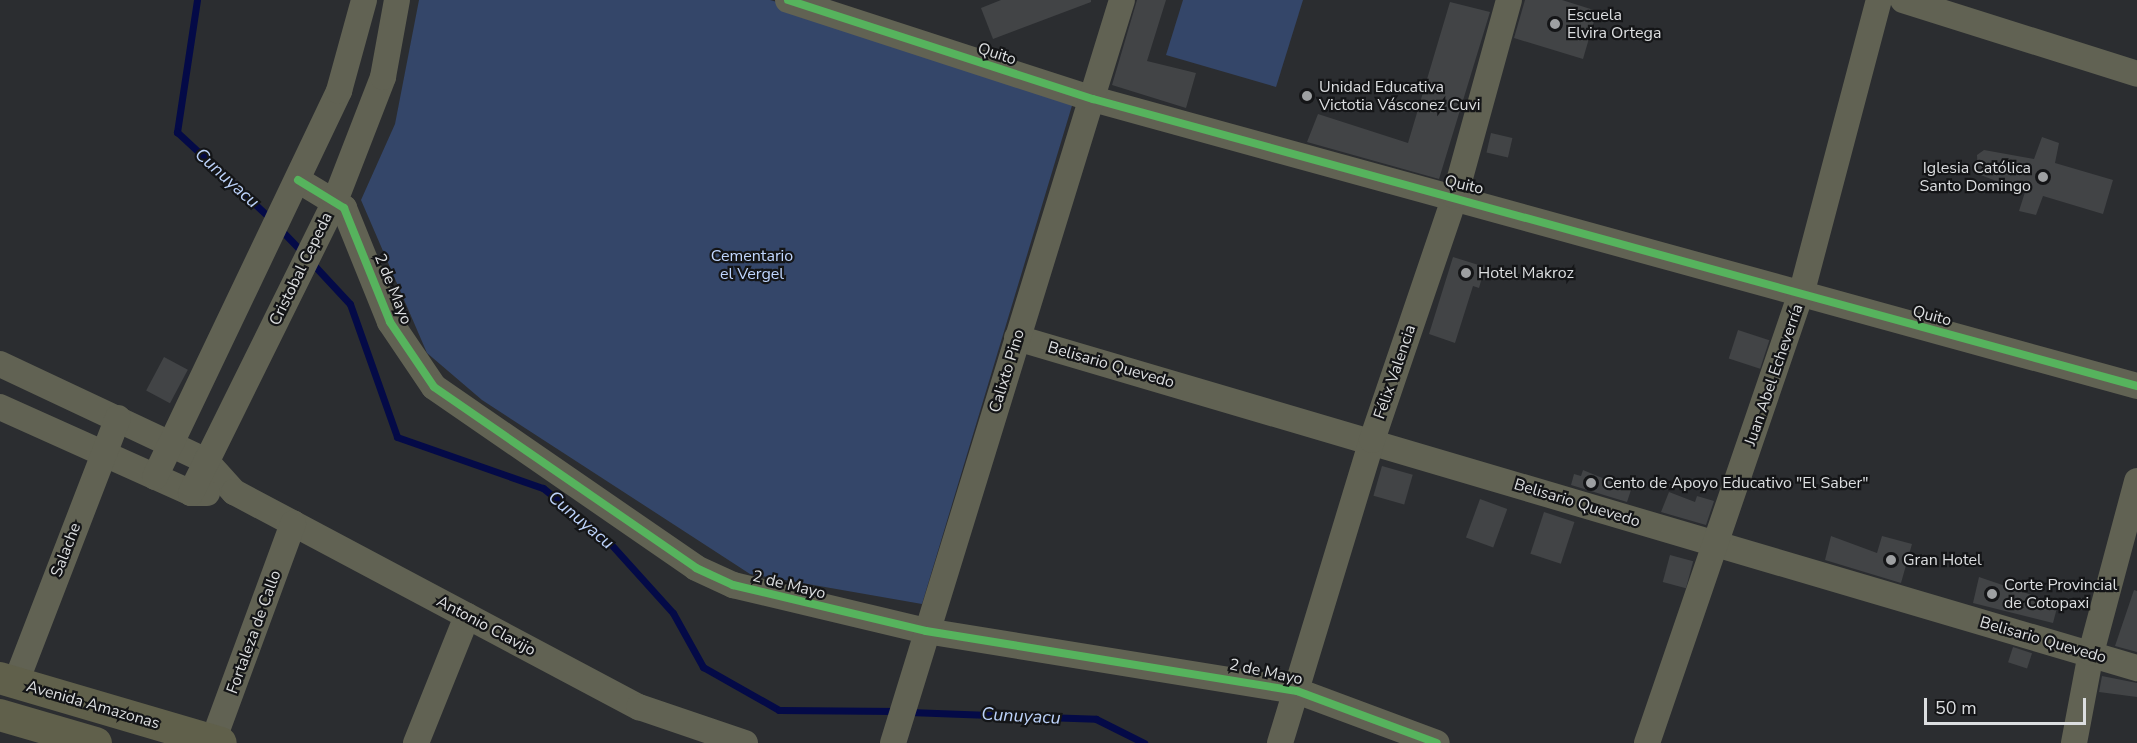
<!DOCTYPE html>
<html>
<head>
<meta charset="utf-8">
<style>
	body { margin:0 }
	#map { position:relative; width:2137px; height:743px; overflow:hidden; background:#2b2d30; font-family:"Nunito Sans",sans-serif }
	div>[style] { position:absolute }
	[style*='--x'] { left:calc(var(--x)*1px); top:calc(var(--y)*1px); width:calc(var(--w)*1px); rotate:calc(var(--a)*1deg) }
	.green>* { inset:0; background:#344669 }
	.stream>* { height:7px; margin:-3.5px; padding:0 3.5px; transform-origin:3.5px; border-radius:3.5px; background:#040a47 }
	.building>* { inset:0; background:#424446; transform-origin:0 0 }
	.minor>* { height:26px; margin:-13px; padding:0 13px; transform-origin:13px; border-radius:13px; background:#616253 }
	.major>* { height:32px; margin:-16px; padding:0 16px; transform-origin:16px; border-radius:16px; background:#60604b }
	.cycleway>* { height:8px; margin:-4px; padding:0 4px; transform-origin:4px; border-radius:4px; background:#56b35d }
	.dots>* { width:16px; height:16px; translate:-50% -50%; box-sizing:border-box; border:3px solid #141517; border-radius:50% }
	span { translate:-50% -50%; white-space:nowrap; text-align:center; line-height:1.15; -webkit-text-stroke:4.5px #141517; paint-order:stroke }
	.poi-label { font-size:16px; color:#dcdee0 }
	.left { translate:0 -50%; text-align:left }
	.right { translate:-100% -50%; text-align:right }
	.street-label { font-size:16px; color:#dcdee0 }
	.park-label { font-size:16px; color:#c1d7ff }
	.water-label { font-size:18px; color:#bcd2fa; font-style:italic }
	.scale { position:absolute; left:1924px; top:698px; width:162px; height:27px; box-sizing:border-box; border:3px solid #dcdee0; border-top:0; padding-left:8px; font-size:18px; line-height:21px; white-space:nowrap; color:#dcdee0; -webkit-text-stroke:4px #141517; paint-order:stroke }
</style>
</head>
<body>
<div id="map">
	<div class="green">
		<i style="clip-path:polygon(419px 0,770px 0,1077px 89px,922px 604px,750px 574px,482px 400px,427px 353px,361px 200px,395px 124px)"></i>
		<i style="clip-path:polygon(1183px 0,1303px 0,1276px 87px,1166px 55px)"></i>
	</div>
	<div class="stream">
		<i style="--x:197;--y:0;--w:134;--a:98.6"></i>
		<i style="--x:177;--y:132;--w:128;--a:42.8"></i>
		<i style="--x:280;--y:229;--w:35;--a:46"></i>
		<i style="--x:311;--y:262;--w:57;--a:47.1"></i>
		<i style="--x:350;--y:304;--w:141;--a:70.5"></i>
		<i style="--x:397;--y:437;--w:155;--a:19.3"></i>
		<i style="--x:543;--y:488;--w:84;--a:39.2"></i>
		<i style="--x:608;--y:541;--w:97;--a:47.9"></i>
		<i style="--x:673;--y:613;--w:62;--a:60.9"></i>
		<i style="--x:703;--y:667;--w:87;--a:29.5"></i>
		<i style="--x:779;--y:710;--w:119;--a:0.5"></i>
		<i style="--x:909;--y:712;--w:187;--a:2.1"></i>
		<i style="--x:1096;--y:719;--w:54;--a:26.6"></i>
	</div>
	<div class="building">
		<i style="clip-path:polygon(1001px 0,1091px 0,1091px 2px,993px 39px,981px 8px)"></i>
		<i style="clip-path:polygon(1137px 0,1166px 0,1147px 61px,1196px 73px,1186px 108px,1112px 85px)"></i>
		<i style="clip-path:polygon(1525px 0,1562px 0,1597px 11px,1583px 59px,1514px 38px)"></i>
		<i style="clip-path:polygon(1450px 2px,1490px 12px,1439px 179px,1307px 142px,1318px 114px,1408px 143px)"></i>
		<i style="left:1491px;top:133px;width:22px;height:20px;rotate:13deg"></i>
		<i style="clip-path:polygon(2042px 137px,2059px 143px,2055px 163px,2113px 180px,2103px 214px,2043px 196px,2036px 215px,2019px 211px,2025px 192px,1978px 174px,1977px 155px,1984px 150px,2034px 159px)"></i>
		<i style="clip-path:polygon(1453px 257px,1485px 267px,1479px 288px,1473px 286px,1455px 343px,1429px 334px)"></i>
		<i style="left:1738px;top:330px;width:33px;height:30px;rotate:18deg"></i>
		<i style="left:164px;top:357px;width:27px;height:38px;rotate:28deg"></i>
		<i style="left:1382px;top:466px;width:32px;height:31px;rotate:16deg"></i>
		<i style="clip-path:polygon(1583px 470px,1631px 490px,1627px 502px,1571px 485px,1574px 474px,1581px 476px)"></i>
		<i style="clip-path:polygon(1669px 492px,1695px 502px,1697px 496px,1714px 501px,1706px 525px,1661px 512px)"></i>
		<i style="left:1480px;top:499px;width:29px;height:41px;rotate:20deg"></i>
		<i style="left:1544px;top:512px;width:32px;height:44px;rotate:18deg"></i>
		<i style="clip-path:polygon(1831px 536px,1877px 553px,1882px 536px,1912px 544px,1901px 583px,1825px 560px)"></i>
		<i style="left:1670px;top:555px;width:24px;height:28px;rotate:15deg"></i>
		<i style="clip-path:polygon(1979px 577px,2058px 604px,2053px 623px,1973px 603px)"></i>
		<i style="clip-path:polygon(2134px 590px,2137px 591px,2137px 652px,2115px 646px)"></i>
		<i style="left:2013px;top:647px;width:20px;height:16px;rotate:18deg"></i>
		<i style="clip-path:polygon(2102px 676px,2137px 683px,2137px 697px,2099px 692px)"></i>
	</div>
	<div class="minor">
		<i style="--x:788;--y:0;--w:321;--a:18"></i>
		<i style="--x:1093;--y:99;--w:1083;--a:15.37"></i>
		<i style="--x:1903;--y:0;--w:245;--a:17.5"></i>
		<i style="--x:298;--y:180;--w:54;--a:31.3"></i>
		<i style="--x:344;--y:208;--w:123;--a:68"></i>
		<i style="--x:390;--y:322;--w:78;--a:55.9"></i>
		<i style="--x:434;--y:387;--w:318;--a:34.6"></i>
		<i style="--x:696;--y:568;--w:41;--a:24.7"></i>
		<i style="--x:733;--y:585;--w:198;--a:13.4"></i>
		<i style="--x:926;--y:631;--w:376;--a:9.2"></i>
		<i style="--x:1297;--y:691;--w:149;--a:20.4"></i>
		<i style="--x:1017;--y:338;--w:1168;--a:16.42"></i>
		<i style="--x:0;--y:364;--w:228;--a:25.2"></i>
		<i style="--x:206;--y:461;--w:42;--a:47.9"></i>
		<i style="--x:234;--y:492;--w:459;--a:28"></i>
		<i style="--x:639;--y:707;--w:112;--a:18.8"></i>
		<i style="--x:0;--y:407;--w:209;--a:24.2"></i>
		<i style="--x:191;--y:493;--w:16;--a:0"></i>
		<i style="--x:155;--y:477;--w:428;--a:-64.5"></i>
		<i style="--x:339;--y:91;--w:94;--a:-74.6"></i>
		<i style="--x:191;--y:493;--w:326;--a:-63.7"></i>
		<i style="--x:335;--y:201;--w:133;--a:-68.8"></i>
		<i style="--x:383;--y:77;--w:78;--a:-79.7"></i>
		<i style="--x:16;--y:682;--w:283;--a:-68.9"></i>
		<i style="--x:213;--y:741;--w:232;--a:-69.8"></i>
		<i style="--x:416;--y:743;--w:137;--a:-68.1"></i>
		<i style="--x:893;--y:743;--w:777;--a:-72.87"></i>
		<i style="--x:1280;--y:743;--w:317;--a:-73.1"></i>
		<i style="--x:1372;--y:440;--w:258;--a:-71.2"></i>
		<i style="--x:1455;--y:196;--w:203;--a:-74.6"></i>
		<i style="--x:1647;--y:743;--w:478;--a:-71.1"></i>
		<i style="--x:1802;--y:291;--w:301;--a:-75.2"></i>
		<i style="--x:2074;--y:743;--w:92;--a:-79.3"></i>
		<i style="--x:2091;--y:653;--w:178;--a:-75"></i>
	</div>
	<div class="major">
		<i style="--x:0;--y:678;--w:230;--a:16.4"></i>
		<i style="--x:0;--y:715;--w:100;--a:16.3"></i>
	</div>
	<div class="cycleway">
		<i style="--x:788;--y:0;--w:321;--a:18"></i>
		<i style="--x:1093;--y:99;--w:1083;--a:15.37"></i>
		<i style="--x:298;--y:180;--w:54;--a:31.3"></i>
		<i style="--x:344;--y:208;--w:123;--a:68"></i>
		<i style="--x:390;--y:322;--w:78;--a:55.9"></i>
		<i style="--x:434;--y:387;--w:318;--a:34.6"></i>
		<i style="--x:696;--y:568;--w:41;--a:24.7"></i>
		<i style="--x:733;--y:585;--w:198;--a:13.4"></i>
		<i style="--x:926;--y:631;--w:376;--a:9.2"></i>
		<i style="--x:1297;--y:691;--w:149;--a:20.4"></i>
	</div>
	<div class="dots">
		<i style="left:1555px;top:24px;background:#9ea0a2"></i>
		<i style="left:1307px;top:96px;background:#9ea0a2"></i>
		<i style="left:2043px;top:177px;background:#9ea0a2"></i>
		<i style="left:1466px;top:273px;background:#9ea0a2"></i>
		<i style="left:1591px;top:483px;background:#9ea0a2"></i>
		<i style="left:1891px;top:560px;background:#9ea0a2"></i>
		<i style="left:1992px;top:594px;background:#9ea0a2"></i>
	</div>
	<div class="poi-label">
		<span class="left" style="left:1567px;top:24px">Escuela<br>Elvira Ortega</span>
		<span class="left" style="left:1319px;top:96px">Unidad Educativa<br>Victotia Vásconez Cuvi</span>
		<span class="right" style="left:2031px;top:177px">Iglesia Católica<br>Santo Domingo</span>
		<span class="left" style="left:1478px;top:273px">Hotel Makroz</span>
		<span class="left" style="left:1603px;top:483px">Cento de Apoyo Educativo "El Saber"</span>
		<span class="left" style="left:1903px;top:560px">Gran Hotel</span>
		<span class="left" style="left:2004px;top:594px">Corte Provincial<br>de Cotopaxi</span>
	</div>
	<div class="street-label">
		<span style="left:997px;top:54px;rotate:18deg">Quito</span>
		<span style="left:1464px;top:185px;rotate:13deg">Quito</span>
		<span style="left:301px;top:269px;rotate:-64deg">Cristobal Cepeda</span>
		<span style="left:393px;top:289px;rotate:68deg">2 de Mayo</span>
		<span style="left:1932px;top:316px;rotate:15deg">Quito</span>
		<span style="left:1111px;top:365px;rotate:16deg">Belisario Quevedo</span>
		<span style="left:1007px;top:371px;rotate:-73deg">Calixto Pino</span>
		<span style="left:1395px;top:372px;rotate:-71deg">Félix Valencia</span>
		<span style="left:1774px;top:375px;rotate:-71deg">Juan Abel Echeverría</span>
		<span style="left:1577px;top:503px;rotate:17deg">Belisario Quevedo</span>
		<span style="left:66px;top:550px;rotate:-69deg">Salache</span>
		<span style="left:789px;top:585px;rotate:14deg">2 de Mayo</span>
		<span style="left:486px;top:626px;rotate:28deg">Antonio Clavijo</span>
		<span style="left:254px;top:632px;rotate:-70deg">Fortaleza de Callo</span>
		<span style="left:2043px;top:640px;rotate:16deg">Belisario Quevedo</span>
		<span style="left:1266px;top:672px;rotate:12deg">2 de Mayo</span>
		<span style="left:93px;top:705px;rotate:16deg">Avenida Amazonas</span>
	</div>
	<div class="park-label">
		<span style="left:752px;top:265px">Cementario<br>el Vergel</span>
	</div>
	<div class="water-label">
		<span style="left:227px;top:178px;rotate:42deg">Cunuyacu</span>
		<span style="left:581px;top:520px;rotate:40deg">Cunuyacu</span>
		<span style="left:1021px;top:716px;rotate:3deg">Cunuyacu</span>
	</div>
	<div class="scale">50 m</div>
</div>
</body>
</html>
